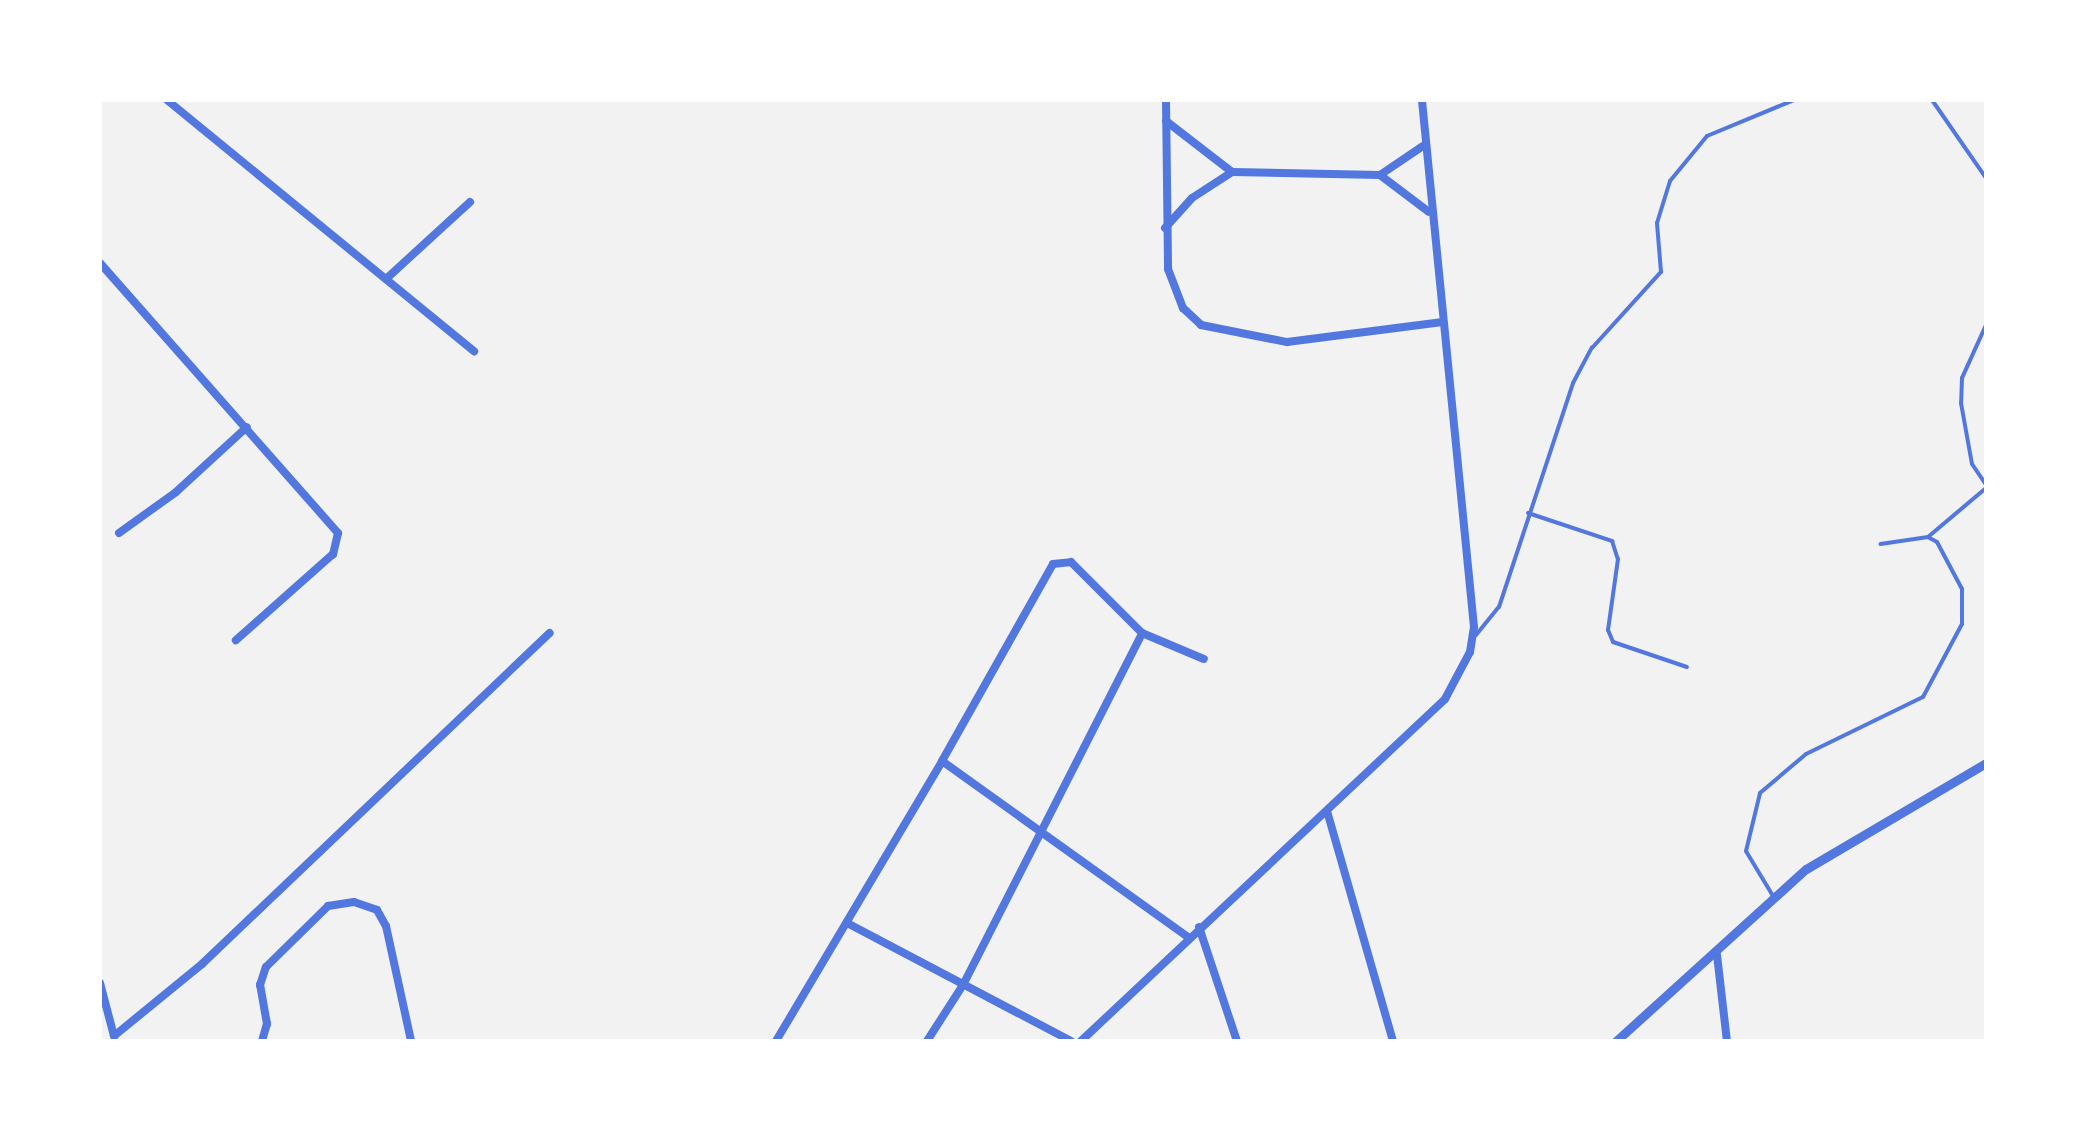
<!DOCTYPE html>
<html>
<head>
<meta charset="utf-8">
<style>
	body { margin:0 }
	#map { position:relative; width:2086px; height:1141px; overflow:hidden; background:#f2f2f2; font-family:"Fira Sans Condensed",sans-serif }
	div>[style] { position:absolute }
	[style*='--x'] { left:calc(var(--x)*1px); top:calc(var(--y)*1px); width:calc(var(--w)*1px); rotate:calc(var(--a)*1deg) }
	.service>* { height:4px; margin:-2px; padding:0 2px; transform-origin:2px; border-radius:2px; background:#5277de }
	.minor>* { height:8px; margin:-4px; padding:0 4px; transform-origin:4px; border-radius:4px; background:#5277de }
	.tertiary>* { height:9px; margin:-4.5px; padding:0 4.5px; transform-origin:4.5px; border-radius:4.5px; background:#5277de }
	span { translate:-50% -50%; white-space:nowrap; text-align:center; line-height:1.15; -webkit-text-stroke:8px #fff; paint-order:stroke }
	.frame { position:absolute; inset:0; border:102px solid #fff; pointer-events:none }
</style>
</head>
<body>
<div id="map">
	<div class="service">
		<i style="--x:1932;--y:100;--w:95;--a:55.3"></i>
		<i style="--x:1986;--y:325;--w:58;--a:114.4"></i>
		<i style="--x:1962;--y:378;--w:25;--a:92"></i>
		<i style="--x:1961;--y:403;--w:62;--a:79.8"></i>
		<i style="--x:1972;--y:464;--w:25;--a:56"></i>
		<i style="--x:1528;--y:513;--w:89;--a:18.4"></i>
		<i style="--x:1612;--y:541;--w:19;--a:72"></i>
		<i style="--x:1618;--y:559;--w:72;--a:98"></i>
		<i style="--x:1608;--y:630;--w:13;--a:67"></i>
		<i style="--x:1613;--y:642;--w:78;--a:18.7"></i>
		<i style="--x:1928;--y:537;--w:76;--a:-40.2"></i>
		<i style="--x:1476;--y:635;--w:36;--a:-51"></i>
		<i style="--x:1499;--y:607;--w:236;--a:-71.7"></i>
		<i style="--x:1573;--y:383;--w:40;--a:-62"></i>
		<i style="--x:1592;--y:348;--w:103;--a:-47.8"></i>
		<i style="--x:1661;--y:272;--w:49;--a:-94.7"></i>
		<i style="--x:1657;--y:223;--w:44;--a:-72.8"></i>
		<i style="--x:1670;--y:181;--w:58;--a:-50.6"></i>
		<i style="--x:1707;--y:136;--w:94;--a:-22.5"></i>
		<i style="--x:1773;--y:896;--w:52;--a:-121"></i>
		<i style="--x:1746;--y:851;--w:60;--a:-76.4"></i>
		<i style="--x:1760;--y:793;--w:60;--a:-40.3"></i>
		<i style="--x:1806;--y:754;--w:130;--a:-26"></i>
		<i style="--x:1923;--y:697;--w:83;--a:-61.9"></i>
		<i style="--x:1962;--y:624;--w:35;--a:-90"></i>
		<i style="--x:1962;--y:589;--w:53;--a:-118"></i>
		<i style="--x:1937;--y:542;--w:10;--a:-151"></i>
		<i style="--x:1928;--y:537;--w:48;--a:171.5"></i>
	</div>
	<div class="minor">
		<i style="--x:167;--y:100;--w:397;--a:39.3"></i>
		<i style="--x:1166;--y:100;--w:169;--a:89.3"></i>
		<i style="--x:1168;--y:269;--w:42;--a:69"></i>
		<i style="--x:1183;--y:308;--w:25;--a:43"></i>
		<i style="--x:1201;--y:325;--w:88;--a:11.2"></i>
		<i style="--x:1287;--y:342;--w:157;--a:-7.3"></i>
		<i style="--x:1166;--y:121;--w:83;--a:37.7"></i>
		<i style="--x:1380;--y:175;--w:52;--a:-34"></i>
		<i style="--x:1165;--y:228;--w:40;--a:-48"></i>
		<i style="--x:1192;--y:198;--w:48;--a:-33"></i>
		<i style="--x:1232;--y:172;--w:148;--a:1.2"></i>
		<i style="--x:1380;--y:175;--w:61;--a:37.1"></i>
		<i style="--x:100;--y:263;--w:360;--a:48.6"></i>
		<i style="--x:338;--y:533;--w:22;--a:103"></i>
		<i style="--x:333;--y:554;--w:130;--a:138.4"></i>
		<i style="--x:386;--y:279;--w:114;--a:-42.5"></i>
		<i style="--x:119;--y:533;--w:70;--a:-35.7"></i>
		<i style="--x:176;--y:492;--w:96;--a:-42.5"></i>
		<i style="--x:942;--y:761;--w:226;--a:-60.6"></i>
		<i style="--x:1053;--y:564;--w:18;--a:-6"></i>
		<i style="--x:1071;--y:562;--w:100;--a:45"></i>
		<i style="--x:1327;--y:811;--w:239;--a:74"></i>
		<i style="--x:849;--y:924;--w:251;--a:27.8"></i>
		<i style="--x:1199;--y:927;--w:120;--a:71.6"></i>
		<i style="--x:1717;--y:955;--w:87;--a:83.4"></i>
		<i style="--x:100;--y:983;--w:55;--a:75.2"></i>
		<i style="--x:114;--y:1036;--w:114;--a:-39.3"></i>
		<i style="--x:202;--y:964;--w:480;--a:-43.6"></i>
		<i style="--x:262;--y:1041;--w:18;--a:-74"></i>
		<i style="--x:267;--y:1024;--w:40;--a:-100"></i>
		<i style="--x:260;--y:985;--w:19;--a:-72"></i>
		<i style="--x:266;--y:967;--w:87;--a:-44.5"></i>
		<i style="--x:328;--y:906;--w:26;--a:-9"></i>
		<i style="--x:354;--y:902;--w:24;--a:19"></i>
		<i style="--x:377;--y:910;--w:18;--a:61"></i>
		<i style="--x:386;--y:926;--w:118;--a:77.7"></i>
		<i style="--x:776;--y:1041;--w:326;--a:-59.3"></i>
		<i style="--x:942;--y:761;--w:302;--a:35.6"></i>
		<i style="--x:927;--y:1041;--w:67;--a:-57.3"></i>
		<i style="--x:963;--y:985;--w:395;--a:-63"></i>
		<i style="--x:1142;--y:633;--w:67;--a:22.8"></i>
		<i style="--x:1081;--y:1041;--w:499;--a:-43.2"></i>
		<i style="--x:1445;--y:699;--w:53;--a:-62"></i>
		<i style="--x:1470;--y:652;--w:25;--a:-81"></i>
		<i style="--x:1474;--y:627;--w:530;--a:-95.64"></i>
	</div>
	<div class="tertiary">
		<i style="--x:1616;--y:1041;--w:256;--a:-42.2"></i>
		<i style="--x:1806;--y:869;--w:209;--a:-30.5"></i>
	</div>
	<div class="frame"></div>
</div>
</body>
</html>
